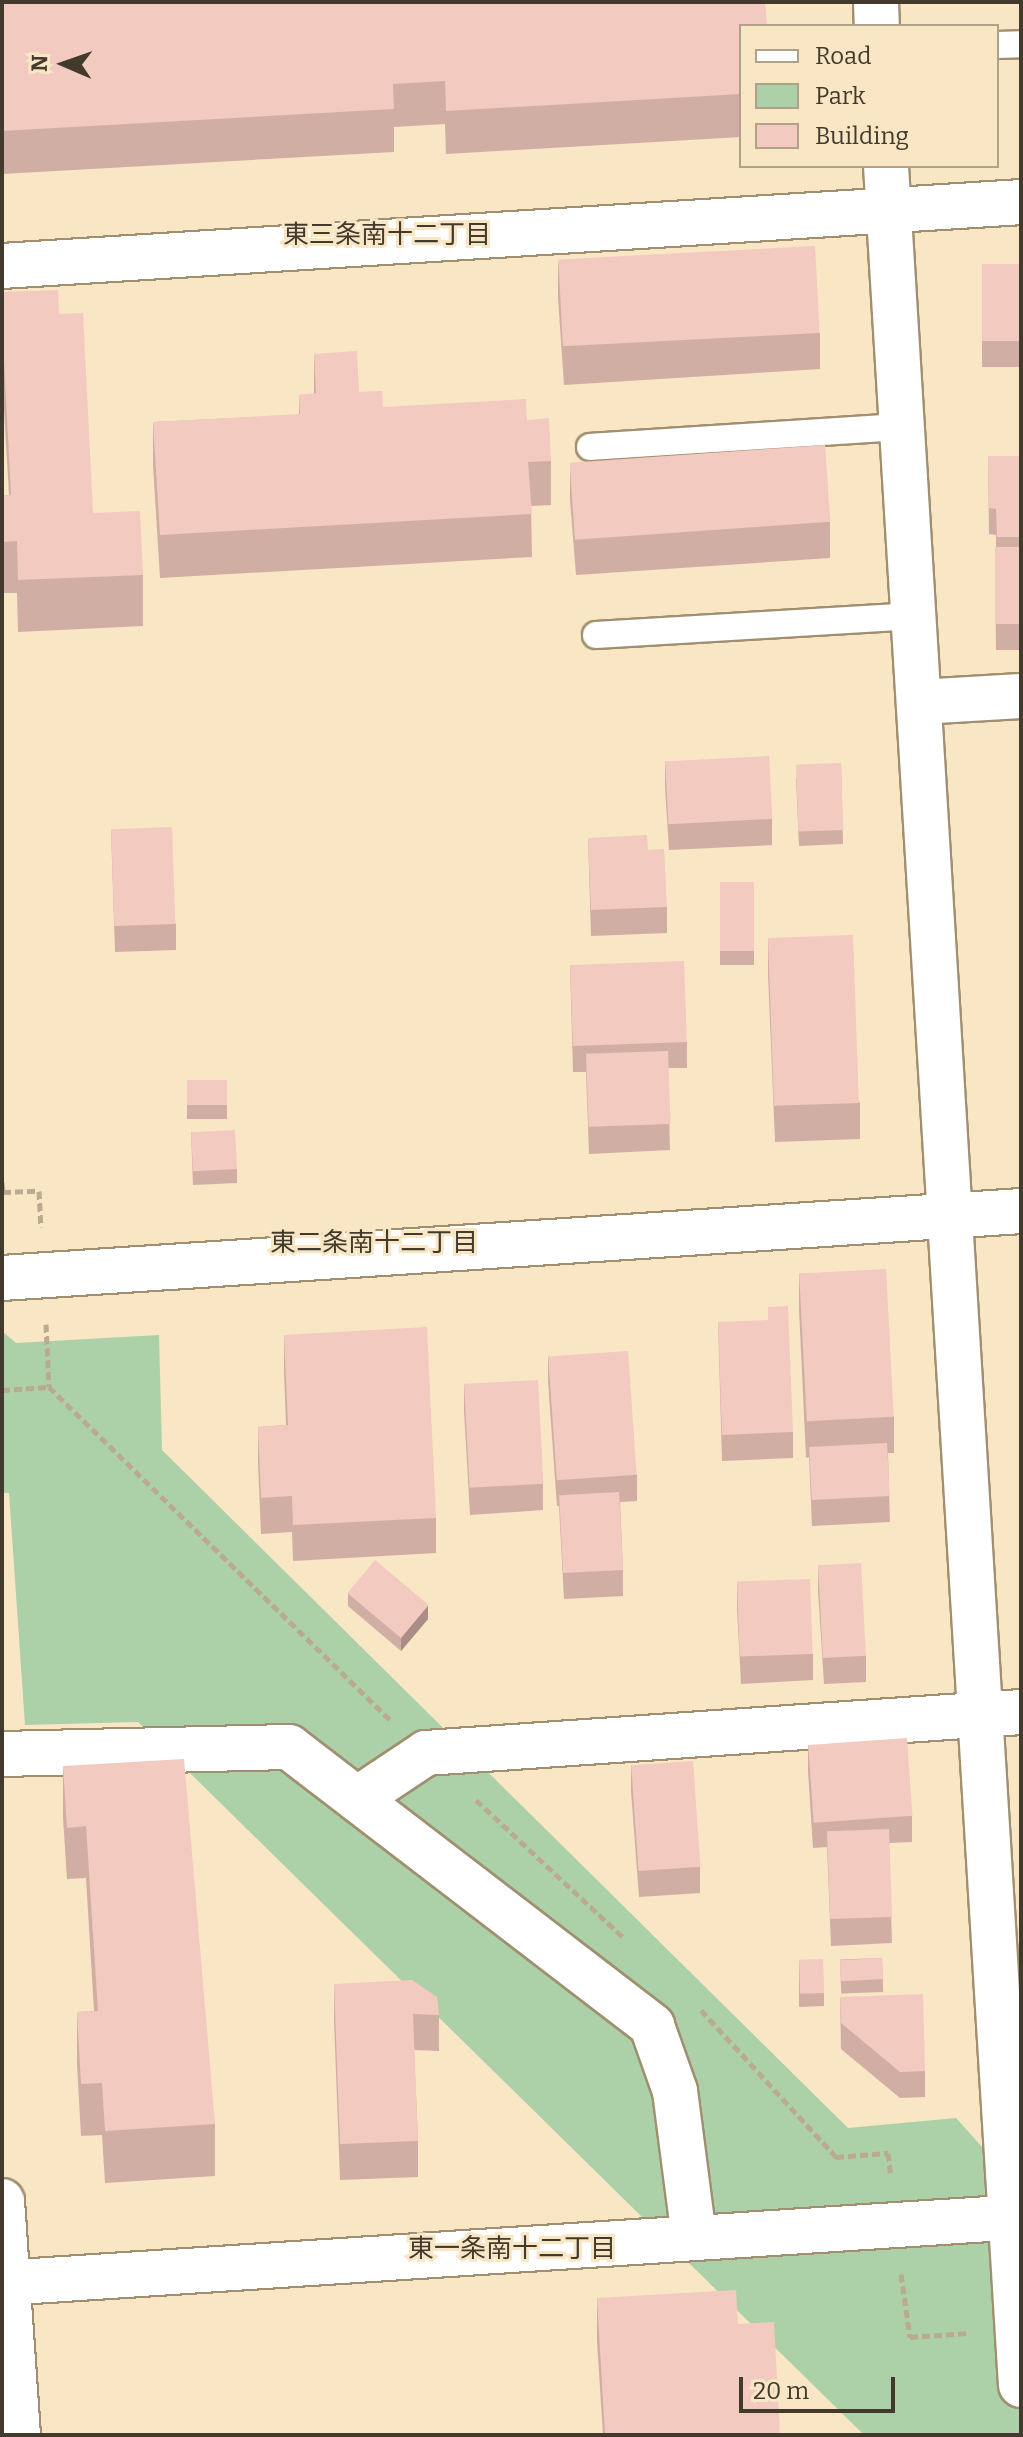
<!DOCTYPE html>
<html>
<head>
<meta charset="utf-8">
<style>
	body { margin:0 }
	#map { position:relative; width:1023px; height:2437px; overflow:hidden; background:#f9e6c5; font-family:Bitter,"Noto Sans JP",serif }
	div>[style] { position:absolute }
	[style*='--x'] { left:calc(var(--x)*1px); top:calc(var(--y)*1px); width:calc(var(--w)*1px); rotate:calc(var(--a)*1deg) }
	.green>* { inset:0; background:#acd1a9 }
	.path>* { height:5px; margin-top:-2.5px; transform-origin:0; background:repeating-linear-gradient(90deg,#baab90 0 8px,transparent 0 12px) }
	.roads { filter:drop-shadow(2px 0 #a08f70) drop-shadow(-2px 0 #a08f70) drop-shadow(0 2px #a08f70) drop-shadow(0 -2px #a08f70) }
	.service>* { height:26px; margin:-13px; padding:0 13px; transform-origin:13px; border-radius:13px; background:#fff }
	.minor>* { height:44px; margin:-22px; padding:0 22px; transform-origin:22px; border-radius:22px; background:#fff }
	.tertiary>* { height:44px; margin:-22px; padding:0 22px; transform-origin:22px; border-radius:22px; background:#fff }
	.wall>* { inset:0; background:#d0aea4; transform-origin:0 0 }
	.shaded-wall>* { inset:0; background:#a98d86 }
	.building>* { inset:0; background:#f2cabf; transform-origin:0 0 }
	span { translate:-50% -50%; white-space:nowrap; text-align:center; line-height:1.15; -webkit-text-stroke:6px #f9e6c5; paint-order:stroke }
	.neighbourhood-label { font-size:26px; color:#423b2d }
	.frame { position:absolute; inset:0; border:4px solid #423b2d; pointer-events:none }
	.legend { position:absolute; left:739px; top:24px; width:260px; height:144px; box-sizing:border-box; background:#f9e6c5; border:2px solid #b0a288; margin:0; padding:10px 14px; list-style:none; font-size:24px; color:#423b2d }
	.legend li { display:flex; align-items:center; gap:16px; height:40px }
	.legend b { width:40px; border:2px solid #b0a288 }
	.north { position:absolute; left:24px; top:24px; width:80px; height:80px; -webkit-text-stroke:6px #f9e6c5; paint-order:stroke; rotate:272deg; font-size:22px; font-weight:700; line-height:32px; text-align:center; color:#423b2d }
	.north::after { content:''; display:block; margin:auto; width:28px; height:36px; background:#423b2d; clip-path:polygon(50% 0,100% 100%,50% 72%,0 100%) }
	.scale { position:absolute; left:739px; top:2377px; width:156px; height:36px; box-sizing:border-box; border:4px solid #423b2d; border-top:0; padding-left:10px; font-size:24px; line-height:28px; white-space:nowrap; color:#423b2d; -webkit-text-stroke:6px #f9e6c5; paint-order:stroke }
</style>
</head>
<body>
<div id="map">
	<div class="green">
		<i style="clip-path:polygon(2px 1331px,16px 1343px,159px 1335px,162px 1450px,848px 2128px,956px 2118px,1021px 2190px,1021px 2435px,864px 2435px,138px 1722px,25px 1725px,9px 1493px,2px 1493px)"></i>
	</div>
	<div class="path">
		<i style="--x:2;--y:1182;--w:10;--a:84"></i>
		<i style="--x:3;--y:1192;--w:36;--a:-2"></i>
		<i style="--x:39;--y:1191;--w:36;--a:87"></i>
		<i style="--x:46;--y:1324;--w:63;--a:87.3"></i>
		<i style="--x:2;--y:1390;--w:47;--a:-3.7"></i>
		<i style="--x:49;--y:1387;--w:477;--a:44.3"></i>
		<i style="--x:476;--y:1800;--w:202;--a:43"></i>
		<i style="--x:701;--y:2010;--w:200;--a:47.4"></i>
		<i style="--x:836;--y:2157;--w:52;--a:-4.4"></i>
		<i style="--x:888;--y:2153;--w:23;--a:83"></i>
		<i style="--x:901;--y:2274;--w:64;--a:81.9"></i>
		<i style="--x:910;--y:2337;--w:58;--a:-3.9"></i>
	</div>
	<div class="roads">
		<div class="service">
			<i style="--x:997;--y:45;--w:24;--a:-2"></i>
			<i style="--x:590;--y:447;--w:313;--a:-3.7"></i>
			<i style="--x:596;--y:635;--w:319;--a:-3.4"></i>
		</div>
		<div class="minor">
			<i style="--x:876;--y:2;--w:24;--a:88"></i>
			<i style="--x:886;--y:166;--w:2223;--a:86.52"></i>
			<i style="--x:919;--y:702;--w:102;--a:-3.4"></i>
			<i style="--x:2;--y:1754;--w:287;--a:-1.4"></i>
			<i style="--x:289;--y:1747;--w:458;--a:37.5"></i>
			<i style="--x:652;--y:2026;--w:69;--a:70.5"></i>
			<i style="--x:675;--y:2091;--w:148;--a:82.6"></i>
			<i style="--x:357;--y:1799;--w:83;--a:-33.7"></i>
			<i style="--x:426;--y:1753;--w:596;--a:-3.94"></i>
		</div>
		<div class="tertiary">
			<i style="--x:2;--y:266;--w:1021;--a:-3.59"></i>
			<i style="--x:2;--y:1278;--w:1021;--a:-3.76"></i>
			<i style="--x:2;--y:2201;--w:235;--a:86.1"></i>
			<i style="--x:2;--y:2283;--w:1021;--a:-3.71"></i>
		</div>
	</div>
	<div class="wall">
		<i style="clip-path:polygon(2px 2px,741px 26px,741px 137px,446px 154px,445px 124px,394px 127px,394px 152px,2px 174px)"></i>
		<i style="clip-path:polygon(558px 262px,820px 333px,820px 369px,564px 385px,558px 298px)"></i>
		<i style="left:1021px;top:264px;width:103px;height:39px;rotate:90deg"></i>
		<i style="clip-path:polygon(2px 292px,59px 314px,93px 513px,143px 575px,143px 626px,18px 632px,17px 593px,2px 593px,2px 496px,9px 495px,2px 375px)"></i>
		<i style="clip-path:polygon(314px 354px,359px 392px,383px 407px,527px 420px,551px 461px,551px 505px,531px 506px,532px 557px,160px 578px,153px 465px,153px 422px,299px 415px,299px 395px,314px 394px)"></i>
		<i style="clip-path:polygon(988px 456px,1021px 456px,1021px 650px,996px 650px,995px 548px,996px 547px,996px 535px,989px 534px)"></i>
		<i style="clip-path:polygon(570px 464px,830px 522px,830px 558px,576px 575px,570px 500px)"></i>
		<i style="clip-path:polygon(665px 761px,772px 819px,772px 845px,669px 850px,665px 787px)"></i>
		<i style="clip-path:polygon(841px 763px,843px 844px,799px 846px,796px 778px)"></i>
		<i style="clip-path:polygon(111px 830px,176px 924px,176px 950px,115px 952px)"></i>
		<i style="clip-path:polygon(588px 838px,648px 850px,667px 907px,667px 933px,591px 936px)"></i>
		<i style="left:720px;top:882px;width:34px;height:83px"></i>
		<i style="clip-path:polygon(768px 938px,860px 1103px,860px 1139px,775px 1142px,768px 974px)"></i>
		<i style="clip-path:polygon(570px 965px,687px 1042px,687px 1068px,668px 1068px,670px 1150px,589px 1154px,586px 1072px,573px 1072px)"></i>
		<i style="left:227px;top:1080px;width:39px;height:40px;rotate:90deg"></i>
		<i style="clip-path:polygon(191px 1132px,237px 1169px,237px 1183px,193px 1185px)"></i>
		<i style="clip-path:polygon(799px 1273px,894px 1417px,894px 1453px,888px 1453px,890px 1522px,812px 1526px,809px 1457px,806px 1458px,799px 1309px)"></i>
		<i style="clip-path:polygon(718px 1322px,793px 1432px,793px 1458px,722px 1461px)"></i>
		<i style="clip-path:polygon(284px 1335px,436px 1518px,436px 1553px,293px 1561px,292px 1532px,261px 1534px,258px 1463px,258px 1427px,286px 1425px,284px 1371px)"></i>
		<i style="clip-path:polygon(548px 1356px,637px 1475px,637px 1501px,620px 1502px,623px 1570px,623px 1596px,564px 1599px,559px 1506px,557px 1506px,548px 1382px)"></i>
		<i style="clip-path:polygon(464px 1385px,543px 1484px,543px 1510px,470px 1515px,464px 1411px)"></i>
		<i style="clip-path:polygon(818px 1565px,866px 1656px,866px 1682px,824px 1684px,818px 1591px)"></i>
		<i style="clip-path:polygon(737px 1582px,813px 1654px,813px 1680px,741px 1684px,737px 1608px)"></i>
		<i style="clip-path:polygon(348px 1593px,428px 1619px,401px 1651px,348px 1606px)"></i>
		<i style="clip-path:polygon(808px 1745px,912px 1816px,912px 1842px,889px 1843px,892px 1943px,831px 1946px,827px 1847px,813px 1848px,808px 1771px)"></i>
		<i style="clip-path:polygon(631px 1765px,700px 1867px,700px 1893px,639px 1897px,631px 1791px)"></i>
		<i style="clip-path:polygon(63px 1766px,215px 2124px,215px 2176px,105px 2183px,102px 2135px,81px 2136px,77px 2064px,77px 2012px,94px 2011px,86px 1878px,67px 1879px,63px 1818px)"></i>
		<i style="left:882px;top:1958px;width:34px;height:42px;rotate:88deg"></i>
		<i style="clip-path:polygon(799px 1960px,824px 1993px,824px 2006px,799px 2007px)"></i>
		<i style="clip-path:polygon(334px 1984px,439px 2015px,439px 2051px,414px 2050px,418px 2141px,418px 2177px,340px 2180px,334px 2020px)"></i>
		<i style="clip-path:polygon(840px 1997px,925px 2071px,925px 2097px,900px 2098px,841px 2049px)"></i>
		<i style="clip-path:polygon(597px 2298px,738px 2324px,780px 2435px,603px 2435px,597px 2341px)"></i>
	</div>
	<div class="shaded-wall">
		<i style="clip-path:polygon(428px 1605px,428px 1619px,401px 1651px,401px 1638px)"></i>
	</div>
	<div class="building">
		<i style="clip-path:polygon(2px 2px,765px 2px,767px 26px,741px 26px,741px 94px,446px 111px,445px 81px,393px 84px,394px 109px,2px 131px)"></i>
		<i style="left:815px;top:246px;width:87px;height:257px;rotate:87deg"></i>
		<i style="left:1021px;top:264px;width:77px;height:39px;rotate:90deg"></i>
		<i style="clip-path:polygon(58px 290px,59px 314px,83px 313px,93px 513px,140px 511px,143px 575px,18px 580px,17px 541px,2px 542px,2px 496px,11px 495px,2px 323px,2px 292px)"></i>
		<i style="clip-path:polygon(357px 351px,359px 392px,382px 391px,383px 407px,526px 399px,527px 420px,549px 418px,551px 461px,528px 462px,532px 514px,160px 535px,153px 422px,300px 414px,299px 395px,316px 393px,314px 354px)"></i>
		<i style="left:825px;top:445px;width:77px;height:256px;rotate:86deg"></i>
		<i style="clip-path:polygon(988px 456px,1021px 456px,1021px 537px,997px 537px,996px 509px,989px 508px)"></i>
		<i style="left:1021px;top:547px;width:77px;height:26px;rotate:90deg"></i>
		<i style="left:769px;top:756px;width:63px;height:104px;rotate:87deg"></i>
		<i style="left:841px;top:763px;width:67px;height:45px;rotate:88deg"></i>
		<i style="left:172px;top:827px;width:97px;height:61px;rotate:88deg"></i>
		<i style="clip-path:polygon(647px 835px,648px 850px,664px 849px,667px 907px,591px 910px,588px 838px)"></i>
		<i style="left:720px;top:882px;width:34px;height:69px"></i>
		<i style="left:853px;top:935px;width:168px;height:85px;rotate:88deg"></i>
		<i style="left:684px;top:961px;width:81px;height:114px;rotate:88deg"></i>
		<i style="left:668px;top:1051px;width:73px;height:82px;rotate:88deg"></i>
		<i style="left:227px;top:1080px;width:25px;height:40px;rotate:90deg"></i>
		<i style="left:235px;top:1130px;width:39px;height:44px;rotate:87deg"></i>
		<i style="left:886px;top:1269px;width:148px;height:87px;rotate:87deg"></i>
		<i style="clip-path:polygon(788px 1306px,793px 1432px,722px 1435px,718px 1322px,768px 1320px,768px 1307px)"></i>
		<i style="clip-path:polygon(427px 1327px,436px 1518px,293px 1525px,292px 1496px,261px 1498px,258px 1427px,288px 1425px,284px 1335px)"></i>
		<i style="left:628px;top:1351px;width:124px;height:80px;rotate:86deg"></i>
		<i style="left:538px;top:1380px;width:104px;height:74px;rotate:87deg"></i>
		<i style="left:887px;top:1443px;width:53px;height:78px;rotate:87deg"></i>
		<i style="left:619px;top:1492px;width:78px;height:60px;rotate:87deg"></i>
		<i style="left:375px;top:1560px;width:70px;height:43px;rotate:40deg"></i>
		<i style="left:861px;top:1563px;width:93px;height:43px;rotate:87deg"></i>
		<i style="left:810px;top:1579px;width:75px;height:73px;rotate:88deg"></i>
		<i style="left:907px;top:1738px;width:78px;height:99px;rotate:86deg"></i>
		<i style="clip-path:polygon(184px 1759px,215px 2124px,105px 2131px,102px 2083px,81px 2084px,77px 2012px,98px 2011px,86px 1826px,67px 1828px,63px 1766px)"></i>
		<i style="left:693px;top:1761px;width:106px;height:62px;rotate:86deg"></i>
		<i style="left:889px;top:1829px;width:88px;height:62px;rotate:88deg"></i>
		<i style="left:882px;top:1958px;width:21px;height:42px;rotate:87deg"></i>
		<i style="left:823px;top:1959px;width:34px;height:24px;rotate:88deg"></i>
		<i style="clip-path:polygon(412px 1980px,437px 1997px,439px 2015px,413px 2014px,418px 2141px,340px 2144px,334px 1984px)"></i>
		<i style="clip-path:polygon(923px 1994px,925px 2071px,900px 2072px,841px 2023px,840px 1997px)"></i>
		<i style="clip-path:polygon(736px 2290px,738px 2324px,774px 2322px,780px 2435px,605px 2435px,597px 2298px)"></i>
	</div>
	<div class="neighbourhood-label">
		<span style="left:387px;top:235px">東三条南十二丁目</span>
		<span style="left:374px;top:1243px">東二条南十二丁目</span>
		<span style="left:512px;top:2249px">東一条南十二丁目</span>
	</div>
	<div class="frame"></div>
	<ul class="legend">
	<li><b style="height:10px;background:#fff"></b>Road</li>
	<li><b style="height:22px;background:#acd1a9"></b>Park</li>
	<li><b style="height:22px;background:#f2cabf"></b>Building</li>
	</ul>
	<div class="north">N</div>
	<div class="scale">20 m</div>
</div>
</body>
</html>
